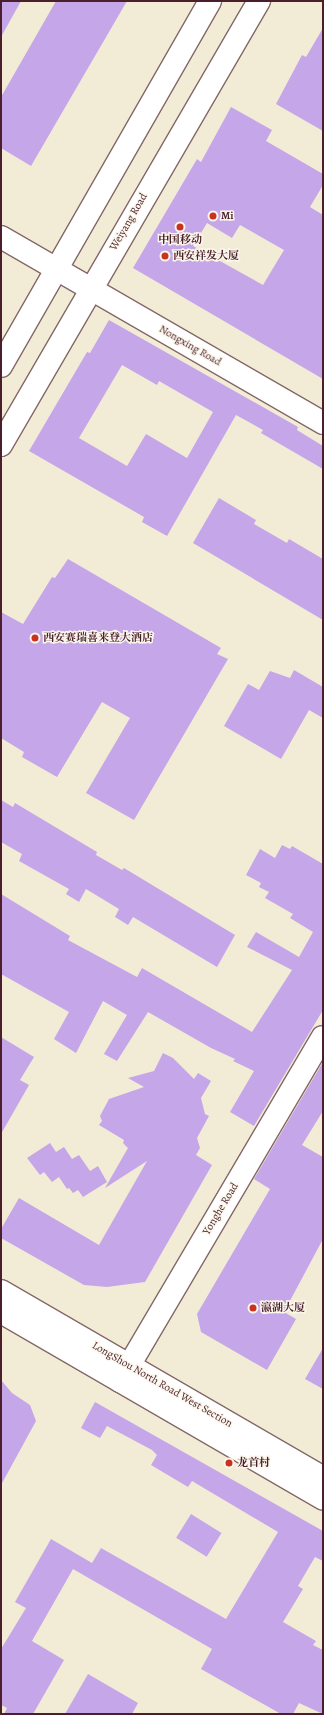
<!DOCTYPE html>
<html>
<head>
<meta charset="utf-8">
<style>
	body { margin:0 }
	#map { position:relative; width:324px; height:1715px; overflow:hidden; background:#f2ecd6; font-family:Alegreya,"Noto Serif SC",serif }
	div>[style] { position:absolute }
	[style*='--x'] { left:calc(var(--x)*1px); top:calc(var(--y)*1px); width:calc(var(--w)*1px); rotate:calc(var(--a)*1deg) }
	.building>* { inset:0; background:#c5a6e8; transform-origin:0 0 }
	.roads { filter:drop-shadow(1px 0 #856767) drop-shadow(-1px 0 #856767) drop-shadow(0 1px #856767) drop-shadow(0 -1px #856767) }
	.minor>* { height:22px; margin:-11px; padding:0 11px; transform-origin:11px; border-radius:11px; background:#fff }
	.major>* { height:22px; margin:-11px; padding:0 11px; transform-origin:11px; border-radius:11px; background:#fff }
	.dots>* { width:11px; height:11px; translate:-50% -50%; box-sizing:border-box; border:2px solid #fbf7ec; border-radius:50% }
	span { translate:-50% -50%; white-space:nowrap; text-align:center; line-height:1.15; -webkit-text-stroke:3px #fbf7ec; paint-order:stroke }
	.poi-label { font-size:11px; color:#4a1f2b; font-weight:700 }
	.left { translate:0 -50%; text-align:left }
	.street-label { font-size:11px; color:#4a1f2b }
	.frame { position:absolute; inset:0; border:2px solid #4a1f2b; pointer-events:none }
</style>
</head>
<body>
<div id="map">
	<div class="building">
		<i style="clip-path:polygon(1px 1px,21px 1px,1px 37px)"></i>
		<i style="clip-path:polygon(56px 1px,127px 1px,31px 166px,1px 148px,1px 97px)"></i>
		<i style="clip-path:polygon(323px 28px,323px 131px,276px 104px,302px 55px,306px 57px)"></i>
		<i style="clip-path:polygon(evenodd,231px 107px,272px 130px,266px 141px,323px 174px,323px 185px,310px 207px,323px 215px,323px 379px,133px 268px,197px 159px,201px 162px,231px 107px,207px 223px,232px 238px,240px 225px,284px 250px,263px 285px,193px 246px,207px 223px)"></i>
		<i style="clip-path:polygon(evenodd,109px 320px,298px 427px,297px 430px,323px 446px,323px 469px,261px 433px,263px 430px,236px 415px,167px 536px,142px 522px,144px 517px,29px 451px,87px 352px,90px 353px,109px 320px,122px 365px,157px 385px,159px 381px,213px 412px,187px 458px,146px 434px,127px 466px,79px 438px,122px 365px)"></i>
		<i style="clip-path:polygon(219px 498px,256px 520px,254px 524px,287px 543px,289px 539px,323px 559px,323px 620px,193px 543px)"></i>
		<i style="clip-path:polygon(68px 559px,221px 648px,217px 654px,228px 659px,134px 820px,86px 793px,130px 718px,102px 702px,57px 777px,22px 757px,24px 752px,1px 738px,1px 612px,23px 624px,52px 577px,55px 578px)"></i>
		<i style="clip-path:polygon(294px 670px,323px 687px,323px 718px,309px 710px,281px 759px,224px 726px,248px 684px,259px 690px,270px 671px,290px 678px)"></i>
		<i style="clip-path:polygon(1px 800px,13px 807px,15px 803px,97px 852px,96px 855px,122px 870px,124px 868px,235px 935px,217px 967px,133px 917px,128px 925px,115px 917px,119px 909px,86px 889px,79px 902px,66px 894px,69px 889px,19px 861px,22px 854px,1px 842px)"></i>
		<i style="clip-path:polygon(282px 845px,290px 849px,292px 846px,323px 864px,323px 1010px,254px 1126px,230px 1112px,254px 1071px,233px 1061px,235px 1059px,211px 1048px,148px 1012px,117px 1061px,104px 1054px,127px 1015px,103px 1001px,76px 1053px,54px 1039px,69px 1012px,1px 974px,1px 894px,70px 936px,68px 940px,137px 977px,142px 968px,252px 1032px,292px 970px,247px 947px,256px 932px,299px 957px,313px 932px,290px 918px,293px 914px,265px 898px,269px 892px,259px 887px,261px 883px,246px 875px,260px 849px,275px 858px)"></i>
		<i style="clip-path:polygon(1px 1037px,34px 1057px,20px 1080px,29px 1085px,1px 1134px)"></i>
		<i style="clip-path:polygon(163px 1053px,173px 1058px,194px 1079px,198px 1073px,211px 1081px,201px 1098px,205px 1114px,209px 1116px,197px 1138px,200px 1148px,196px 1155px,212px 1165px,145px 1282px,107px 1287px,84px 1285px,1px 1238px,1px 1229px,19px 1198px,99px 1245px,147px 1161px,105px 1188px,128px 1148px,123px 1143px,124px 1140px,99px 1125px,102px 1121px,100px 1116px,109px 1099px,144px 1087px,128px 1078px,154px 1071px)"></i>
		<i style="clip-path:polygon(323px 1062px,323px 1111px,302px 1145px,323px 1157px,323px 1239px,284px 1312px,296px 1319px,267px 1370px,201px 1332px,197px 1314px,270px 1189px,254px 1179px)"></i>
		<i style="clip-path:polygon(50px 1143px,56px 1152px,64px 1147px,72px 1159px,79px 1155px,90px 1171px,98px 1166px,107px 1182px,83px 1197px,78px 1190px,73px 1193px,69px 1188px,67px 1189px,59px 1177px,52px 1182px,44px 1172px,40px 1175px,27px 1158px)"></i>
		<i style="clip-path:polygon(323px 1348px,323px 1389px,305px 1379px)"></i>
		<i style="clip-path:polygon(1px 1380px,12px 1393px,30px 1405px,36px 1421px,1px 1485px)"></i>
		<i style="clip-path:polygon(95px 1402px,323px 1531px,323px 1561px,315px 1557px,298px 1586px,303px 1589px,283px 1622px,316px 1641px,313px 1645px,323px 1650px,323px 1714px,299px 1703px,293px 1714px,281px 1714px,201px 1669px,212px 1649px,73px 1569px,32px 1641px,64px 1660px,33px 1714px,4px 1714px,7px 1708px,1px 1705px,1px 1649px,26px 1608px,15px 1602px,51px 1539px,92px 1563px,101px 1548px,226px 1619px,278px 1532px,192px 1481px,188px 1487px,151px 1465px,157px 1455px,152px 1450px,107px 1426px,100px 1438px,81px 1428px)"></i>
		<i style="left:191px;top:1514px;width:36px;height:28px;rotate:32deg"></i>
		<i style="clip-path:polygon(88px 1674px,138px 1703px,132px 1714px,65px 1714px)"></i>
	</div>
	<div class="roads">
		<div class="minor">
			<i style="--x:1;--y:237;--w:372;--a:30"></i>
			<i style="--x:1;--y:1291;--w:372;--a:30.1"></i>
			<i style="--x:1;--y:1312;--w:372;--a:30.1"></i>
			<i style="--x:120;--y:1381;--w:399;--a:-59.5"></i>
		</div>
		<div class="major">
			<i style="--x:1;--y:366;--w:421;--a:-60.2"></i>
			<i style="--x:1;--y:445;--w:514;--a:-59.84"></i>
		</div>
	</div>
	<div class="dots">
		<i style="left:213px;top:216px;background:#c8321e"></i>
		<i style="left:180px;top:227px;background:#c8321e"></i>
		<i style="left:165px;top:256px;background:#c8321e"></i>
		<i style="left:35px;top:638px;background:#c8321e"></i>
		<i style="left:253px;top:1308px;background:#c8321e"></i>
		<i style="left:229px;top:1463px;background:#c8321e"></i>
	</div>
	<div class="poi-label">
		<span class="left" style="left:221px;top:216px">Mi</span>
		<span style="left:180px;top:240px">中国移动</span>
		<span class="left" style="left:173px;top:256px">西安祥发大厦</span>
		<span class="left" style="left:43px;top:638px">西安赛瑞喜来登大酒店</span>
		<span class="left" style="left:261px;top:1308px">瀛湖大厦</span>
		<span class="left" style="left:237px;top:1463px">龙首村</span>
	</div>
	<div class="street-label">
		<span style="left:129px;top:222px;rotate:-60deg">Weiyang Road</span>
		<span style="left:190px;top:346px;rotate:30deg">Nongxing Road</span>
		<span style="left:221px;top:1209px;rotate:-59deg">Yonghe Road</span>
		<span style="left:162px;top:1385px;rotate:30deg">LongShou North Road West Section</span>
	</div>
	<div class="frame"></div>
</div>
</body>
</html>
